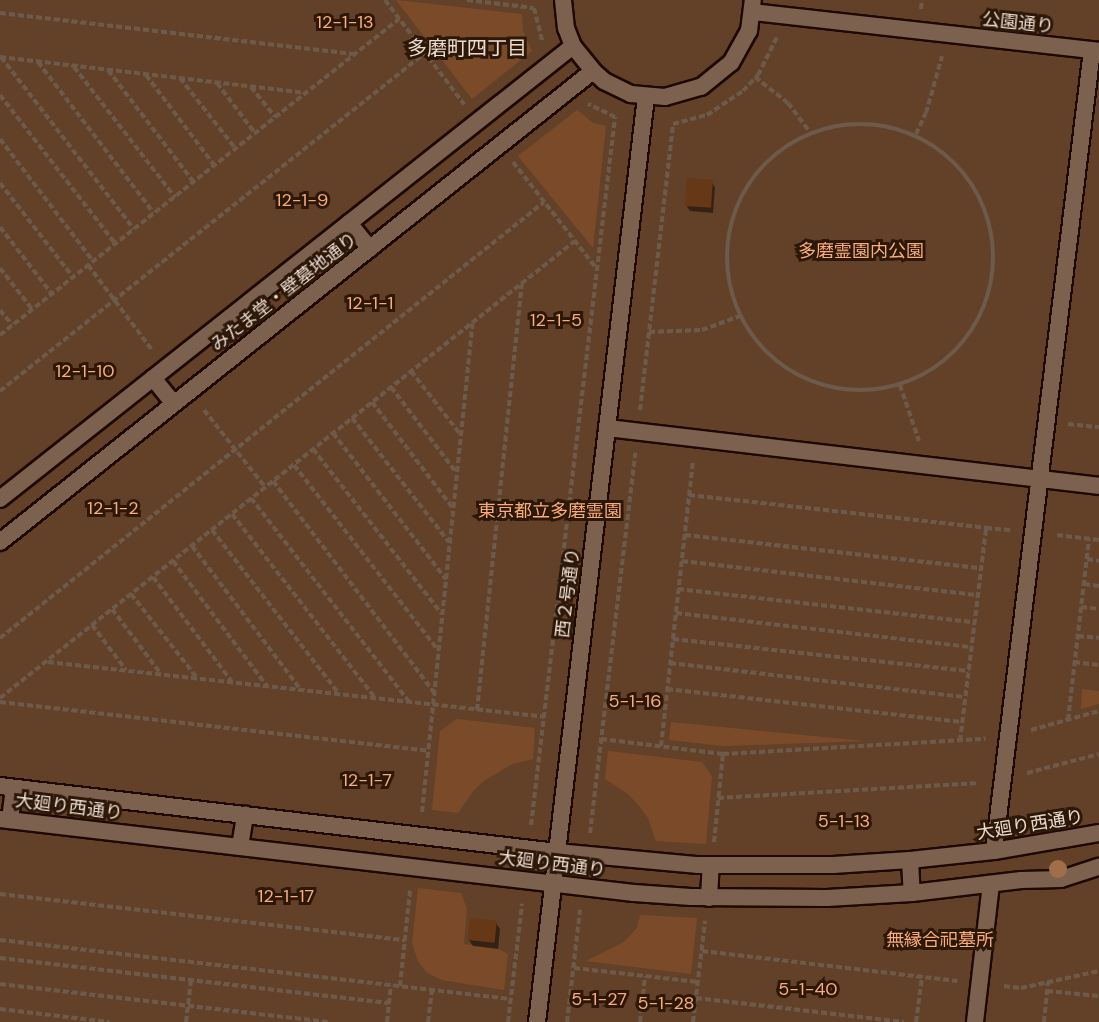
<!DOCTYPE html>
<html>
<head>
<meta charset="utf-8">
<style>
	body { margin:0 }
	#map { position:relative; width:1099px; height:1022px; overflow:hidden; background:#382110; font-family:"DM Sans","Noto Sans JP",sans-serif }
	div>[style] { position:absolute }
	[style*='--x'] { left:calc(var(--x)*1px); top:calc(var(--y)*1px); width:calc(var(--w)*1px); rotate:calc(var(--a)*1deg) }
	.green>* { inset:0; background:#634129; transform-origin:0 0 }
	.forest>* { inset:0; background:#7b4b29 }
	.shadow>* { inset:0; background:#0007 }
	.building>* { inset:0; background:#663815; transform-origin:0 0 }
	.path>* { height:4px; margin-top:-2px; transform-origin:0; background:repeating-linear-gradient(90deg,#6e5a4b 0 6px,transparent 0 9px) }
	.path>.ring { margin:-2px; padding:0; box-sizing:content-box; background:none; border:4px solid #6e5a4b; border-radius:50% }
	.roads { filter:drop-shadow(2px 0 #1e0900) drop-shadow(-2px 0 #1e0900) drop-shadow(0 2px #1e0900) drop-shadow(0 -2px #1e0900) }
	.service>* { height:16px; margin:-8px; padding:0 8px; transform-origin:8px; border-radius:8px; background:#7c614f }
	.trees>* { width:18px; height:18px; margin:-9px; border-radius:50%; background:#a26e4a }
	span { translate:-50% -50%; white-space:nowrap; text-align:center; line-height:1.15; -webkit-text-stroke:6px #2d1707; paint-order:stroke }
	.park-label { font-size:18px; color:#f8ad7a }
	.street-label { font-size:18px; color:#eadad0 }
	.neighbourhood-label { font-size:20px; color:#eadad0 }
</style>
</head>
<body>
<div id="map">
	<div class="green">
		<i style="left:0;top:0;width:1099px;height:1022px"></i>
	</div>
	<div class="forest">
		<i style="clip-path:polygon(396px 0,522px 14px,523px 31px,532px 51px,472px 99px)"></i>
		<i style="clip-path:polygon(577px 110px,593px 123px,606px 126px,593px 248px,518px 156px)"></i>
		<i style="clip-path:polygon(1082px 689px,1099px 691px,1099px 704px,1081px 709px)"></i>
		<i style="clip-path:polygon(457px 719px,535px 728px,533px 759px,512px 764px,485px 780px,474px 790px,458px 813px,432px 810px,440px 731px)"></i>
		<i style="clip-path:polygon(671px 722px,864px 741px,724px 746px,669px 740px)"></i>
		<i style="clip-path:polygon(608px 751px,702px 762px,712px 776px,706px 844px,656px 841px,648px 818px,639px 806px,628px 794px,605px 779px)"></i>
		<i style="clip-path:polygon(418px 888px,461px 893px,467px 909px,464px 944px,496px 948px,508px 954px,504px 990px,442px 980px,427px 973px,418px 961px,412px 943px)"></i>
		<i style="clip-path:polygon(640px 915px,697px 918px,691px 974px,586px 961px,624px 942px,637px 928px)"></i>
	</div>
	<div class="shadow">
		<i style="clip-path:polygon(712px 182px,715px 188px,713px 213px,690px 211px,686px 205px)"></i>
		<i style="clip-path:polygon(496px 923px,500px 929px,498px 949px,473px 946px,469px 940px)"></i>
	</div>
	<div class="building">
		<i style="left:687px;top:178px;width:26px;height:28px;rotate:4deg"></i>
		<i style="left:470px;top:918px;width:27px;height:22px;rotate:6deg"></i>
	</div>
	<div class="path">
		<i style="--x:385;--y:0;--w:131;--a:52.8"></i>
		<i style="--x:467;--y:0;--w:67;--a:6.8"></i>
		<i style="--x:534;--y:8;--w:34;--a:76"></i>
		<i style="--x:921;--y:9;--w:9;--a:-84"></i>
		<i style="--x:0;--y:13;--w:356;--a:6.6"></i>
		<i style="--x:0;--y:57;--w:308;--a:6.7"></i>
		<i style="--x:1;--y:57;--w:217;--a:52.3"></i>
		<i style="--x:38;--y:62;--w:190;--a:52.5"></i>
		<i style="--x:74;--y:67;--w:165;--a:52.2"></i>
		<i style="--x:108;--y:70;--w:140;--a:52.6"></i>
		<i style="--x:146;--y:75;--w:113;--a:52.9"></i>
		<i style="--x:755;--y:77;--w:42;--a:38.2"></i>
		<i style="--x:788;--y:103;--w:36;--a:53"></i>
		<i style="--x:180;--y:78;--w:89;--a:51.8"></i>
		<i style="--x:217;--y:83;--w:63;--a:52.8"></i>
		<i style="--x:251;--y:87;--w:38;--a:51"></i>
		<i style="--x:0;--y:95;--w:187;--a:52.2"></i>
		<i class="ring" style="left:727px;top:124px;width:262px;height:262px"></i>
		<i style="--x:916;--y:134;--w:23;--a:-65"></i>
		<i style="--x:926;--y:113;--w:59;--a:-74.3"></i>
		<i style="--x:0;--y:139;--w:153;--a:52.7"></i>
		<i style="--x:513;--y:162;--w:136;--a:51.9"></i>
		<i style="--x:0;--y:183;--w:119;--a:52.2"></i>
		<i style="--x:0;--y:227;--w:85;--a:52.2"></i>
		<i style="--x:88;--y:265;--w:106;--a:53"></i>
		<i style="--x:0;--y:268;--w:52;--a:52"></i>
		<i style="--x:0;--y:310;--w:19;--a:51"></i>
		<i style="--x:649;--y:332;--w:53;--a:-2.2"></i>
		<i style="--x:702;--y:330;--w:40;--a:-20.2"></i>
		<i style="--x:0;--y:335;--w:509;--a:-38.38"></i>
		<i style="--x:411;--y:371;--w:80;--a:52.1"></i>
		<i style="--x:900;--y:385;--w:59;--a:71.3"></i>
		<i style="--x:391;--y:387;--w:107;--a:52.6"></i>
		<i style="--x:0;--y:391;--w:543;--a:-38.5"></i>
		<i style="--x:372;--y:402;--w:132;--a:52.7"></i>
		<i style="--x:204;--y:410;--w:98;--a:51.6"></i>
		<i style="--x:640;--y:410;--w:288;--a:-83.4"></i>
		<i style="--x:673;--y:124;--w:35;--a:-15"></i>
		<i style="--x:707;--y:115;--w:43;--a:-33.7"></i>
		<i style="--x:743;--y:91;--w:22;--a:-47"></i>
		<i style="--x:758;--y:75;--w:42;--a:-63.4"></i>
		<i style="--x:352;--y:418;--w:157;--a:52"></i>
		<i style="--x:1068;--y:424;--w:31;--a:6"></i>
		<i style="--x:333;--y:433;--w:185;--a:52.3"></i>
		<i style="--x:313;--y:449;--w:209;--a:52"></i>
		<i style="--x:294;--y:465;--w:234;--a:52.1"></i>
		<i style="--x:273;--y:481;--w:265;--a:52.7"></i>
		<i style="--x:689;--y:495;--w:299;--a:6.3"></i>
		<i style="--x:251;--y:498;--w:258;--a:52.2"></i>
		<i style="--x:232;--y:514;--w:233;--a:52.1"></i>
		<i style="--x:212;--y:530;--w:207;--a:52.2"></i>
		<i style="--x:685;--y:535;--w:298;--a:6.4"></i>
		<i style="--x:1057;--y:535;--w:42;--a:6.8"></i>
		<i style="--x:192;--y:546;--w:181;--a:52.9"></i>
		<i style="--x:1087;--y:559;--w:12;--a:9"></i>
		<i style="--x:173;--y:561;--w:156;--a:53.1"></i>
		<i style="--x:682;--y:561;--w:298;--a:6.6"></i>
		<i style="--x:153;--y:577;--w:131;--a:53"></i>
		<i style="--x:1084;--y:584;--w:15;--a:8"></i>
		<i style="--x:678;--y:589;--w:298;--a:6.4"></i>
		<i style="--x:131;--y:594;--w:107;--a:51.8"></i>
		<i style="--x:1081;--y:607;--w:18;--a:6"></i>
		<i style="--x:112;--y:609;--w:81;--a:53"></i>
		<i style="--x:676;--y:613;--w:297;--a:6.6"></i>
		<i style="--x:92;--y:625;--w:56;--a:52.9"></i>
		<i style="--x:1078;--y:636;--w:21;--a:5"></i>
		<i style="--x:0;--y:638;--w:697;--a:-38.71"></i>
		<i style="--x:673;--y:639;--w:297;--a:6.2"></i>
		<i style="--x:48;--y:662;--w:499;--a:6.3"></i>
		<i style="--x:1074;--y:662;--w:25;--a:7"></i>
		<i style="--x:670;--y:663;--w:297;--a:6.6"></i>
		<i style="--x:667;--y:689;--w:297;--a:6.4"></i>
		<i style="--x:0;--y:698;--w:734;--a:-38.48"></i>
		<i style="--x:0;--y:702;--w:431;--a:6.5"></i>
		<i style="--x:477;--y:710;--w:428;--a:-84"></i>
		<i style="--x:1068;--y:720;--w:182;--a:-83.4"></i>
		<i style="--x:1031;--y:730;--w:71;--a:-15.6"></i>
		<i style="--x:601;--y:739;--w:123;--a:7"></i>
		<i style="--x:723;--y:754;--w:263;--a:-3.3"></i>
		<i style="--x:960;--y:741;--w:215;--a:-83"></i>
		<i style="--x:986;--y:528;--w:25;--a:5"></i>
		<i style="--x:661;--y:746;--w:287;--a:-83.6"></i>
		<i style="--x:1027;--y:773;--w:74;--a:-14.8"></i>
		<i style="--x:718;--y:798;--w:261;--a:-3.3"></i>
		<i style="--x:422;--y:812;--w:491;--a:-84.1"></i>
		<i style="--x:531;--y:825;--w:713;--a:-83.23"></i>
		<i style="--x:615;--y:117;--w:30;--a:-154"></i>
		<i style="--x:590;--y:833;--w:383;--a:-83.2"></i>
		<i style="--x:714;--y:842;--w:88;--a:-84.2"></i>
		<i style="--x:0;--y:894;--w:408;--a:6.5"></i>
		<i style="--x:0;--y:940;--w:514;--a:6.59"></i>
		<i style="--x:702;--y:951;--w:257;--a:6.7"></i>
		<i style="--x:0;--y:958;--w:391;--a:6.6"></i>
		<i style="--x:574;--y:968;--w:125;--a:6.4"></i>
		<i style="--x:0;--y:984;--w:330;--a:6.6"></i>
		<i style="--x:400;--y:986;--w:96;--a:-84"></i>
		<i style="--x:1004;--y:986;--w:17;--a:7"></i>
		<i style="--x:1021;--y:988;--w:80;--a:-12.3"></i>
		<i style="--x:1047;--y:991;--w:52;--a:5.5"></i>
		<i style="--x:696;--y:998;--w:209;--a:6.6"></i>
		<i style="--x:0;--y:1009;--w:110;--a:6.8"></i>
		<i style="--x:186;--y:1022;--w:42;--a:-83.2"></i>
		<i style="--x:387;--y:1022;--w:37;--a:-84"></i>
		<i style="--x:428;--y:1022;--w:32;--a:-83"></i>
		<i style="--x:508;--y:1022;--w:119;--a:-83.2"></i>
		<i style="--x:567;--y:1022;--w:113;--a:-83.4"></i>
		<i style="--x:640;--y:1022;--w:46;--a:-83.8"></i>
		<i style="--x:693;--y:1022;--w:102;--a:-83.2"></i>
		<i style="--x:916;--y:1022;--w:45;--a:-82.4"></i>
		<i style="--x:1044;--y:1022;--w:40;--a:-84.3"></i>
	</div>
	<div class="roads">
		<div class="service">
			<i style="--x:563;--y:0;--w:28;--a:84"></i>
			<i style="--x:566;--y:28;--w:19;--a:69"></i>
			<i style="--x:573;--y:46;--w:32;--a:51"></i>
			<i style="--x:593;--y:71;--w:15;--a:42"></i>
			<i style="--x:604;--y:81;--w:30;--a:26"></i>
			<i style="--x:631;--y:94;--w:34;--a:5"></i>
			<i style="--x:665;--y:97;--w:37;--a:-16"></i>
			<i style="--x:701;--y:87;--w:38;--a:-39"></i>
			<i style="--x:731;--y:63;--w:37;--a:-61"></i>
			<i style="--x:749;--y:31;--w:31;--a:-83"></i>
			<i style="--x:753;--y:12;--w:348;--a:6.4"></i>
			<i style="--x:349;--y:223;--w:33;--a:51"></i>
			<i style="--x:153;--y:378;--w:33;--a:51"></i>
			<i style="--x:607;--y:428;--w:495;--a:6.7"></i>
			<i style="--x:0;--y:499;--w:730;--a:-38.33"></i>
			<i style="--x:0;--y:542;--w:757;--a:-38.46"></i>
			<i style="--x:0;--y:786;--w:561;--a:6.76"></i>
			<i style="--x:557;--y:852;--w:142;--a:5.3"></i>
			<i style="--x:698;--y:865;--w:135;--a:0"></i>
			<i style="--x:833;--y:865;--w:77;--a:-3.7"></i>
			<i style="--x:910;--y:860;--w:84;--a:-6.1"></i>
			<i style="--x:994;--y:851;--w:107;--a:-9.7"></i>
			<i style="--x:0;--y:819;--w:638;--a:6.66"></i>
			<i style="--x:634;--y:893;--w:57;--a:4"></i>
			<i style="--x:691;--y:897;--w:136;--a:0.4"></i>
			<i style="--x:827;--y:898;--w:85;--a:-3.4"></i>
			<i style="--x:912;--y:893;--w:110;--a:-6.8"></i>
			<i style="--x:1021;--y:880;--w:40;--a:-1.4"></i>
			<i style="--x:1061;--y:879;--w:40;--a:-18"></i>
			<i style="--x:10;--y:820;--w:32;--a:-83"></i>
			<i style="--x:240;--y:847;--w:33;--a:-81"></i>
			<i style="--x:994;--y:851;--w:806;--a:-83.02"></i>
			<i style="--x:910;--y:860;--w:33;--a:87"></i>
			<i style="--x:709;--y:898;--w:33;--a:-87"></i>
			<i style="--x:537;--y:1022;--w:931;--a:-83.28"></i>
			<i style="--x:975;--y:1022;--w:139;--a:-83.4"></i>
		</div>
	</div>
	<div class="trees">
		<i style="left:1058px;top:869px"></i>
	</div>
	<div class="park-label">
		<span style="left:345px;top:22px">12-1-13</span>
		<span style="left:302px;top:200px">12-1-9</span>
		<span style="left:861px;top:251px">多磨霊園内公園</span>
		<span style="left:370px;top:303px">12-1-1</span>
		<span style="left:556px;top:320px">12-1-5</span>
		<span style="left:85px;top:371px">12-1-10</span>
		<span style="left:113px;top:508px">12-1-2</span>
		<span style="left:550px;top:511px">東京都立多磨霊園</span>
		<span style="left:635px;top:701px">5-1-16</span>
		<span style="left:367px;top:780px">12-1-7</span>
		<span style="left:844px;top:821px">5-1-13</span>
		<span style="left:286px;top:896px">12-1-17</span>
		<span style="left:940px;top:940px">無縁合祀墓所</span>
		<span style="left:808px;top:989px">5-1-40</span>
		<span style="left:599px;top:999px">5-1-27</span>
		<span style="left:666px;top:1003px">5-1-28</span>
	</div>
	<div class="street-label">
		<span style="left:1018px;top:23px;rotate:6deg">公園通り</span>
		<span style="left:284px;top:292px;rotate:-38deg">みたま堂・壁墓地通り</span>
		<span style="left:568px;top:593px;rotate:-83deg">西２号通り</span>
		<span style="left:69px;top:807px;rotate:7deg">大廻り西通り</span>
		<span style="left:1030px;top:825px;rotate:-9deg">大廻り西通り</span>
		<span style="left:552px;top:864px;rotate:7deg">大廻り西通り</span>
	</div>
	<div class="neighbourhood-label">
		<span style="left:467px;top:48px">多磨町四丁目</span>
	</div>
</div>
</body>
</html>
